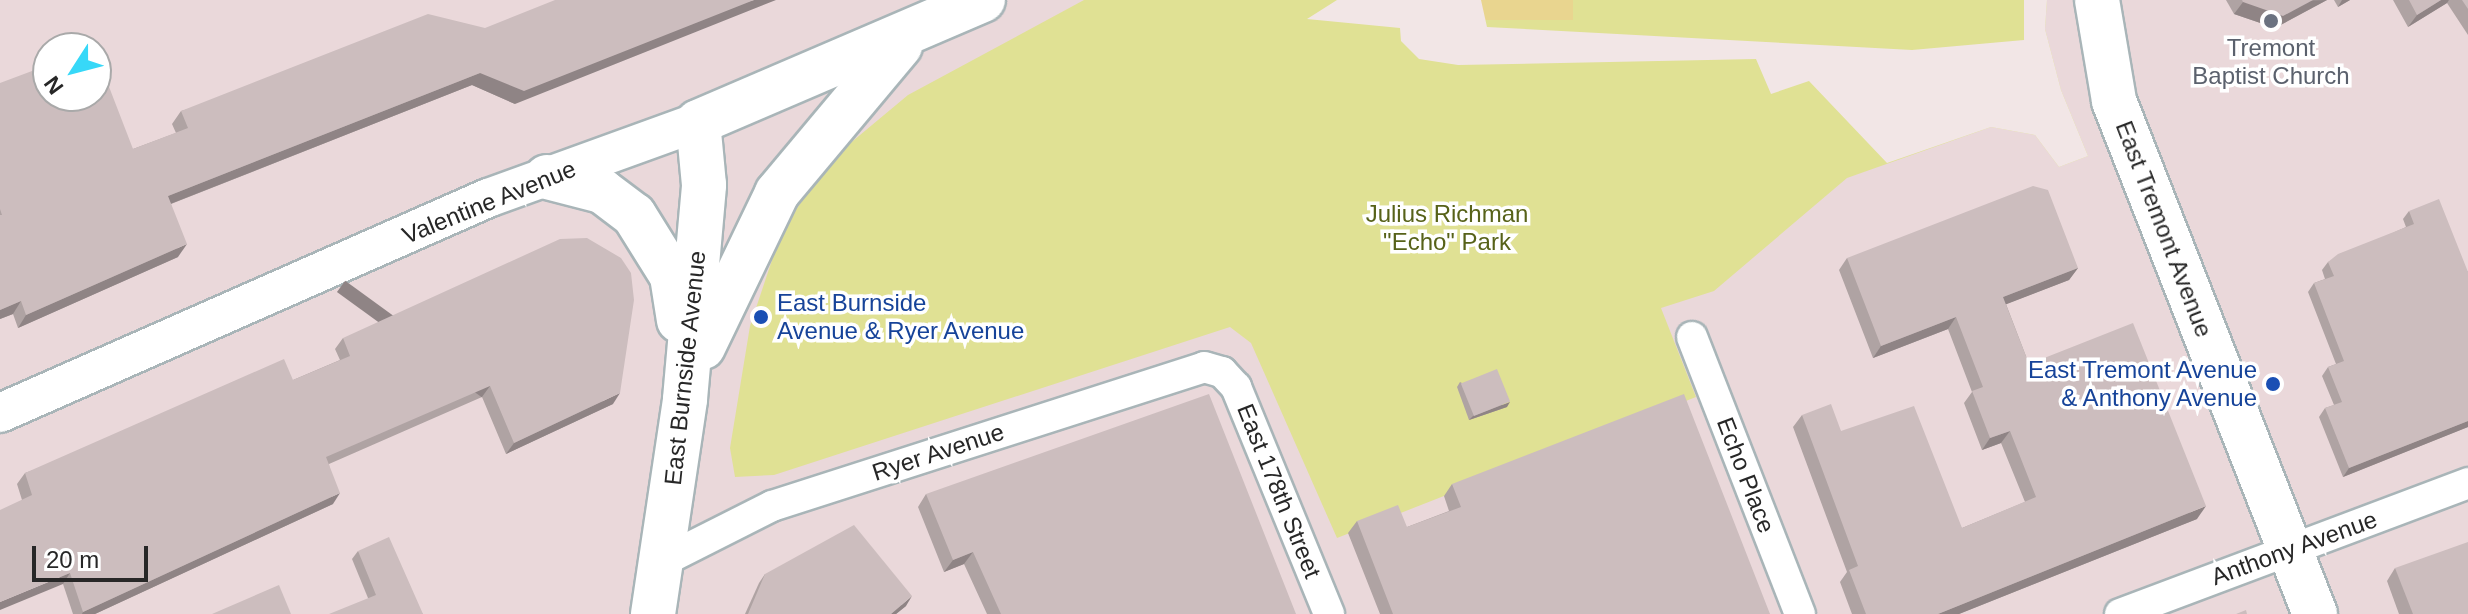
<!DOCTYPE html>
<html>
<head>
<meta charset="utf-8">
<style>
	body { margin:0 }
	#map { position:relative; width:2468px; height:614px; overflow:hidden; background:#ead8da; font-family:Arial,sans-serif }
	div>[style] { position:absolute }
	[style*='--x'] { left:calc(var(--x)*1px); top:calc(var(--y)*1px); width:calc(var(--w)*1px); rotate:calc(var(--a)*1deg) }
	.green>* { inset:0; background:#e0e194 }
	.pitch>* { inset:0; background:#e9d58f; transform-origin:0 0 }
	.plaza>* { inset:0; background:#f2e6e6 }
	.roads { filter:drop-shadow(2px 0 #a9b5b8) drop-shadow(-2px 0 #a9b5b8) drop-shadow(0 2px #a9b5b8) drop-shadow(0 -2px #a9b5b8) }
	.minor>* { height:30px; margin:-15px; padding:0 15px; transform-origin:15px; border-radius:15px; background:#fff }
	.tertiary>* { height:38px; margin:-19px; padding:0 19px; transform-origin:19px; border-radius:19px; background:#fff }
	.secondary>* { height:44px; margin:-22px; padding:0 22px; transform-origin:22px; border-radius:22px; background:#fff }
	.wall>* { inset:0; background:#afa3a3 }
	.shaded-wall>* { inset:0; background:#8f8485; transform-origin:0 0 }
	.building>* { inset:0; background:#ccbdbe; transform-origin:0 0 }
	.dots>* { width:22px; height:22px; translate:-50% -50%; box-sizing:border-box; border:4px solid #fff; border-radius:50% }
	span { translate:-50% -50%; white-space:nowrap; text-align:center; line-height:1.15; -webkit-text-stroke:7px #fff; paint-order:stroke }
	.worship-label { font-size:24px; color:#5b616d }
	.street-label { font-size:24px; color:#272727 }
	.park-label { font-size:24px; color:#576219 }
	.transit-label { font-size:24px; color:#164399 }
	.left { translate:0 -50%; text-align:left }
	.right { translate:-100% -50%; text-align:right }
	.north { position:absolute; left:32px; top:32px; width:80px; height:80px; box-sizing:border-box; background:#fff; border:2px solid #a9a9a9; border-radius:50%; rotate:234deg; font-size:22px; font-weight:700; line-height:32px; text-align:center; color:#272727 }
	.north::after { content:''; display:block; margin:auto; width:28px; height:36px; background:#37d8f8; clip-path:polygon(50% 0,100% 100%,50% 72%,0 100%) }
	.scale { position:absolute; left:32px; top:546px; width:116px; height:36px; box-sizing:border-box; border:4px solid #272727; border-top:0; padding-left:10px; font-size:24px; line-height:28px; white-space:nowrap; color:#272727; -webkit-text-stroke:6px #fff; paint-order:stroke }
</style>
</head>
<body>
<div id="map">
	<div class="green">
		<i style="clip-path:polygon(1084px 0,2047px 0,2045px 29px,2061px 90px,2088px 156px,2059px 167px,2035px 135px,1991px 127px,1847px 178px,1714px 291px,1661px 308px,1696px 397px,1337px 538px,1251px 343px,1230px 327px,774px 475px,735px 477px,730px 448px,750px 326px,782px 230px,808px 192px,842px 150px,908px 95px)"></i>
	</div>
	<div class="pitch">
		<i style="left:1481px;top:0;width:92px;height:20px"></i>
	</div>
	<div class="plaza">
		<i style="clip-path:polygon(1337px 0,1481px 0,1487px 27px,1912px 50px,2024px 40px,2024px 0,2047px 0,2045px 29px,2061px 90px,2088px 156px,2059px 167px,2035px 135px,1991px 127px,1887px 163px,1809px 81px,1771px 94px,1756px 59px,1458px 65px,1419px 59px,1401px 41px,1400px 28px,1307px 19px)"></i>
	</div>
	<div class="roads">
		<div class="minor">
			<i style="--x:1692;--y:337;--w:297;--a:68.7"></i>
			<i style="--x:661;--y:562;--w:124;--a:-26.8"></i>
			<i style="--x:772;--y:506;--w:454;--a:-17.8"></i>
			<i style="--x:1204;--y:367;--w:19;--a:16"></i>
			<i style="--x:1222;--y:372;--w:21;--a:47"></i>
			<i style="--x:1236;--y:387;--w:245;--a:67.7"></i>
			<i style="--x:2120;--y:614;--w:372;--a:-20.6"></i>
		</div>
		<div class="tertiary">
			<i style="--x:0;--y:413;--w:533;--a:-23.78"></i>
			<i style="--x:488;--y:198;--w:223;--a:-19.9"></i>
		</div>
		<div class="secondary">
			<i style="--x:2097;--y:0;--w:102;--a:80.4"></i>
			<i style="--x:2114;--y:101;--w:551;--a:68.6"></i>
			<i style="--x:547;--y:177;--w:57;--a:14.3"></i>
			<i style="--x:602;--y:191;--w:40;--a:37"></i>
			<i style="--x:634;--y:215;--w:72;--a:58.1"></i>
			<i style="--x:672;--y:276;--w:45;--a:81"></i>
			<i style="--x:703;--y:347;--w:171;--a:-64.3"></i>
			<i style="--x:777;--y:193;--w:192;--a:-50.1"></i>
			<i style="--x:653;--y:614;--w:217;--a:-81.5"></i>
			<i style="--x:685;--y:399;--w:215;--a:-84.9"></i>
			<i style="--x:704;--y:185;--w:63;--a:-95.4"></i>
			<i style="--x:698;--y:122;--w:310;--a:-23.2"></i>
		</div>
	</div>
	<div class="wall">
		<i style="clip-path:polygon(2226px 0,2327px 0,2275px 28px,2234px 14px)"></i>
		<i style="clip-path:polygon(2334px 0,2350px 0,2338px 7px)"></i>
		<i style="clip-path:polygon(2393px 0,2468px 0,2468px 35px,2447px 3px,2408px 27px)"></i>
		<i style="clip-path:polygon(485px 28px,515px 104px,472px 85px,171px 204px,178px 257px,18px 328px,13px 314px,0 319px,0 83px,133px 149px,176px 133px,172px 124px,181px 111px)"></i>
		<i style="clip-path:polygon(2409px 211px,2468px 272px,2468px 427px,2343px 477px,2319px 417px,2325px 408px,2334px 405px,2322px 376px,2328px 367px,2336px 364px,2308px 292px,2314px 283px,2325px 279px,2322px 270px,2328px 262px,2406px 227px,2403px 219px)"></i>
		<i style="clip-path:polygon(1847px 258px,2078px 268px,2069px 280px,2006px 304px,2029px 364px,2197px 519px,1959px 614px,1852px 614px,1840px 582px,1847px 572px,1793px 427px,1802px 415px,1841px 431px,1962px 528px,2025px 502px,2001px 443px,1982px 450px,1964px 403px,1972px 392px,1948px 329px,1873px 358px,1839px 270px)"></i>
		<i style="clip-path:polygon(343px 338px,613px 404px,506px 454px,482px 397px,329px 464px,333px 504px,95px 614px,73px 614px,63px 584px,22px 500px,17px 484px,25px 473px,293px 380px,340px 360px,335px 349px)"></i>
		<i style="clip-path:polygon(1460px 382px,1507px 407px,1469px 420px,1457px 387px)"></i>
		<i style="clip-path:polygon(1452px 484px,1770px 614px,1380px 614px,1348px 533px,1357px 521px,1407px 527px,1449px 511px,1444px 496px)"></i>
		<i style="clip-path:polygon(926px 494px,1296px 614px,987px 614px,964px 564px,944px 572px,918px 507px)"></i>
		<i style="clip-path:polygon(358px 551px,423px 614px,368px 598px,352px 559px)"></i>
		<i style="clip-path:polygon(2395px 568px,2468px 614px,2399px 614px,2387px 581px)"></i>
		<i style="clip-path:polygon(765px 574px,906px 606px,896px 614px,745px 614px,759px 583px)"></i>
	</div>
	<div class="shaded-wall">
		<i style="clip-path:polygon(754px 0,776px 0,515px 104px,472px 85px,160px 208px,168px 196px,480px 73px)"></i>
		<i style="clip-path:polygon(2327px 0,2275px 28px,2234px 14px,2243px 2px)"></i>
		<i style="clip-path:polygon(2342px 0,2350px 0,2338px 7px)"></i>
		<i style="clip-path:polygon(2441px 0,2449px 0,2447px 3px,2408px 27px,2417px 15px)"></i>
		<i style="clip-path:polygon(187px 244px,178px 257px,18px 328px,26px 315px)"></i>
		<i style="clip-path:polygon(2078px 268px,2069px 280px,1994px 309px,2003px 297px)"></i>
		<i style="clip-path:polygon(21px 301px,13px 314px,0 319px,0 310px)"></i>
		<i style="clip-path:polygon(1956px 317px,1948px 329px,1873px 358px,1881px 346px)"></i>
		<i style="left:490px;top:386px;width:14px;height:179px;rotate:126deg"></i>
		<i style="clip-path:polygon(620px 393px,613px 404px,506px 454px,514px 443px)"></i>
		<i style="clip-path:polygon(1510px 402px,1507px 407px,1469px 420px,1473px 416px)"></i>
		<i style="clip-path:polygon(2468px 421px,2468px 427px,2343px 477px,2349px 468px)"></i>
		<i style="clip-path:polygon(2010px 431px,2001px 443px,1982px 450px,1990px 438px)"></i>
		<i style="clip-path:polygon(340px 493px,333px 504px,95px 614px,82px 614px,83px 612px)"></i>
		<i style="clip-path:polygon(2206px 506px,2197px 519px,1959px 614px,1938px 614px)"></i>
		<i style="clip-path:polygon(973px 552px,964px 564px,944px 572px,953px 560px)"></i>
		<i style="clip-path:polygon(70px 573px,63px 584px,0 610px,0 602px)"></i>
		<i style="clip-path:polygon(912px 596px,906px 606px,896px 614px,891px 614px)"></i>
	</div>
	<div class="building">
		<i style="clip-path:polygon(555px 0,754px 0,524px 91px,480px 73px,168px 196px,187px 244px,26px 315px,21px 301px,0 310px,0 215px,2px 215px,0 209px,0 83px,48px 65px,48px 96px,96px 96px,96px 53px,133px 149px,188px 128px,181px 111px,428px 14px,485px 28px)"></i>
		<i style="clip-path:polygon(2242px 0,2313px 0,2283px 16px,2243px 2px)"></i>
		<i style="clip-path:polygon(2409px 0,2441px 0,2417px 15px)"></i>
		<i style="clip-path:polygon(2462px 0,2468px 0,2468px 9px)"></i>
		<i style="clip-path:polygon(2033px 186px,2048px 190px,2078px 268px,2003px 297px,2029px 364px,2133px 323px,2206px 506px,1938px 614px,1866px 614px,1849px 570px,1858px 566px,1802px 415px,1831px 404px,1841px 431px,1914px 406px,1962px 528px,2036px 497px,2010px 431px,1990px 438px,1972px 391px,1983px 387px,1956px 317px,1881px 346px,1847px 258px)"></i>
		<i style="clip-path:polygon(2439px 199px,2468px 272px,2468px 421px,2349px 468px,2325px 408px,2342px 402px,2328px 367px,2344px 361px,2314px 283px,2334px 276px,2328px 262px,2338px 254px,2414px 224px,2409px 211px)"></i>
		<i style="clip-path:polygon(587px 238px,621px 258px,631px 273px,634px 300px,620px 393px,514px 443px,490px 386px,326px 457px,340px 493px,83px 612px,70px 573px,0 602px,0 510px,32px 495px,25px 473px,284px 359px,293px 380px,350px 356px,343px 338px,560px 239px)"></i>
		<i style="left:1497px;top:369px;width:35px;height:39px;rotate:68deg"></i>
		<i style="clip-path:polygon(1209px 394px,1296px 614px,1001px 614px,973px 552px,953px 560px,926px 494px)"></i>
		<i style="clip-path:polygon(1684px 394px,1770px 614px,1393px 614px,1357px 521px,1398px 505px,1407px 527px,1461px 507px,1452px 484px)"></i>
		<i style="clip-path:polygon(854px 525px,912px 596px,891px 614px,748px 614px,765px 574px)"></i>
		<i style="clip-path:polygon(389px 537px,423px 614px,329px 614px,376px 595px,358px 551px)"></i>
		<i style="clip-path:polygon(2468px 542px,2468px 614px,2413px 614px,2395px 568px)"></i>
		<i style="clip-path:polygon(279px 585px,291px 614px,212px 614px)"></i>
		<i style="clip-path:polygon(2246px 610px,2247px 614px,2236px 614px)"></i>
	</div>
	<div class="dots">
		<i style="left:2271px;top:21px;background:#6b7280"></i>
		<i style="left:761px;top:317px;background:#1a4fb4"></i>
		<i style="left:2273px;top:384px;background:#1a4fb4"></i>
	</div>
	<div class="worship-label">
		<span style="left:2271px;top:62px">Tremont<br>Baptist Church</span>
	</div>
	<div class="street-label">
		<span style="left:489px;top:202px;rotate:-22deg">Valentine Avenue</span>
		<span style="left:2164px;top:229px;rotate:69deg">East Tremont Avenue</span>
		<span style="left:685px;top:368px;rotate:-84deg">East Burnside Avenue</span>
		<span style="left:938px;top:452px;rotate:-18deg">Ryer Avenue</span>
		<span style="left:1746px;top:475px;rotate:69deg">Echo Place</span>
		<span style="left:1279px;top:491px;rotate:68deg">East 178th Street</span>
		<span style="left:2294px;top:548px;rotate:-20deg">Anthony Avenue</span>
	</div>
	<div class="park-label">
		<span style="left:1447px;top:228px">Julius Richman<br>"Echo" Park</span>
	</div>
	<div class="transit-label">
		<span class="left" style="left:777px;top:317px">East Burnside<br>Avenue &amp; Ryer Avenue</span>
		<span class="right" style="left:2257px;top:384px">East Tremont Avenue<br>&amp; Anthony Avenue</span>
	</div>
	<div class="north">N</div>
	<div class="scale">20 m</div>
</div>
</body>
</html>
